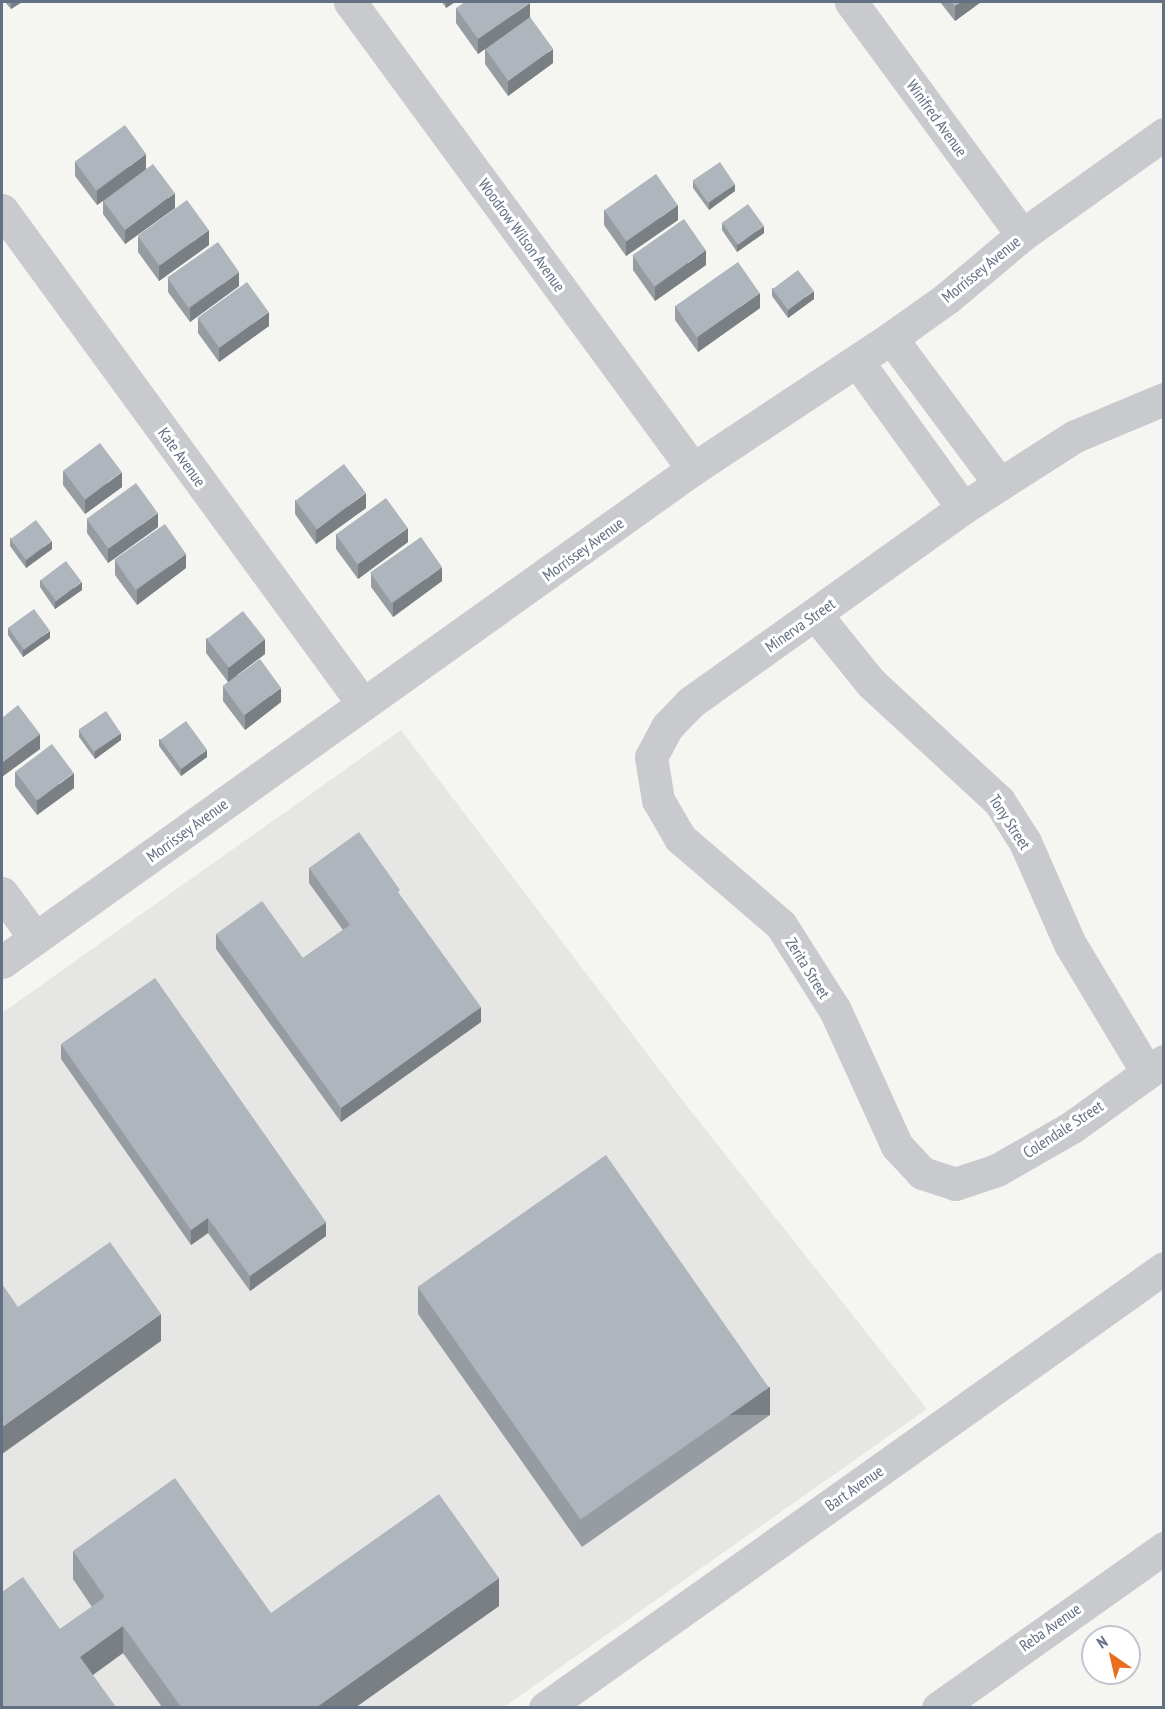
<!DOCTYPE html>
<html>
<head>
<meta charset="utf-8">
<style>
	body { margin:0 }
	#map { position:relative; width:1165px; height:1709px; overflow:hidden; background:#f5f6f2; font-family:"PT Sans Narrow",sans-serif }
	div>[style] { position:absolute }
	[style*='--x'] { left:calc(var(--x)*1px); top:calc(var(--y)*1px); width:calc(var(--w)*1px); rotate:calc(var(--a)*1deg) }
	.built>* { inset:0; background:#e6e6e5 }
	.minor>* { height:33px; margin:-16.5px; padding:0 16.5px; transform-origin:16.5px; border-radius:16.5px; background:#c8cace }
	.wall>* { inset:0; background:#969ca2 }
	.shaded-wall>* { inset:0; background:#7a7f84; transform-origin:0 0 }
	.building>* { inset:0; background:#afb5bc; transform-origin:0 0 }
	span { translate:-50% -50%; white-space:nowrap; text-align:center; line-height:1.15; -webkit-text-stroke:6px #fff; paint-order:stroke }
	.street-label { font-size:16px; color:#637084 }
	.frame { position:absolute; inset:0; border:3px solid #637084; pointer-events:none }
	.north { position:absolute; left:1081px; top:1625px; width:60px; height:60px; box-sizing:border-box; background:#fff; border:2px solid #c1c6ce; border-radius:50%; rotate:326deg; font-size:16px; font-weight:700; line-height:24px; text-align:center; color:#637084 }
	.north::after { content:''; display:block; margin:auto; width:21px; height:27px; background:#e96e1e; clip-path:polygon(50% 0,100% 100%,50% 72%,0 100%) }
</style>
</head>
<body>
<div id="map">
	<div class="built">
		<i style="clip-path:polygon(401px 730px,690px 1110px,927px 1409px,504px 1707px,2px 1707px,2px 1013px)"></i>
	</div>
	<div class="minor">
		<i style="--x:350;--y:2;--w:579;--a:53.7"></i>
		<i style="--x:851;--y:2;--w:289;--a:53.7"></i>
		<i style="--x:2;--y:210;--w:612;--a:53.84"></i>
		<i style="--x:891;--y:338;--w:182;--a:53.3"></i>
		<i style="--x:857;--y:361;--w:181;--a:54.2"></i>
		<i style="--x:1164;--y:399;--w:96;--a:157.4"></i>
		<i style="--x:1075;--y:436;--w:133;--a:147.3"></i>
		<i style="--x:963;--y:508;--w:335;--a:144.5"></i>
		<i style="--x:690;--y:703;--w:33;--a:134"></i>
		<i style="--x:667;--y:727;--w:34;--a:118"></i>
		<i style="--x:651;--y:757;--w:44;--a:80.8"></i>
		<i style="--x:658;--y:800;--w:44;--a:59.9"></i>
		<i style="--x:680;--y:838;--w:133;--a:40.7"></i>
		<i style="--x:781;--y:925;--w:101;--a:57.6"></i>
		<i style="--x:835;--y:1010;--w:149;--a:65.5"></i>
		<i style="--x:897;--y:1146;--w:37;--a:47"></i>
		<i style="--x:922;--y:1173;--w:35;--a:18"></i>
		<i style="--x:955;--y:1184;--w:44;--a:-18.4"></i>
		<i style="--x:997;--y:1170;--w:86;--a:-29.8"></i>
		<i style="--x:1072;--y:1127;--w:113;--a:-35.7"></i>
		<i style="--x:816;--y:615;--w:87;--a:51"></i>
		<i style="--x:871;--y:683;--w:174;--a:42.7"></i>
		<i style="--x:999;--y:801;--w:49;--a:57.6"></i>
		<i style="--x:1025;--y:842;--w:111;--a:66.2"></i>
		<i style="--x:1070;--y:944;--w:149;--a:59"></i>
		<i style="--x:2;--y:893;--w:56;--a:53.7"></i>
		<i style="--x:2;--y:962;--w:849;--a:-35.51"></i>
		<i style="--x:693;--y:469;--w:237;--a:-33.5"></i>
		<i style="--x:891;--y:338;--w:69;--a:-35.5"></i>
		<i style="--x:947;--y:298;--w:98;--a:-40"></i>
		<i style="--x:1022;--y:235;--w:174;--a:-35.4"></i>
		<i style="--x:545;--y:1708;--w:759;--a:-35.41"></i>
		<i style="--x:938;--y:1708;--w:277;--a:-35.3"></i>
	</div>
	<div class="wall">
		<i style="clip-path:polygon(5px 2px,22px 2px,11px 9px)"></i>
		<i style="clip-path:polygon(442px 2px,455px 2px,446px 8px)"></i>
		<i style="clip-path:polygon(940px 2px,981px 2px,955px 21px)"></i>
		<i style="clip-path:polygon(456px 8px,530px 17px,553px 63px,508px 96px,485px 64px,485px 49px,478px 54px,456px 23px)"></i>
		<i style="clip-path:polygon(75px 161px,146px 168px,175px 208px,125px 244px,103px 214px,103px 201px,97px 205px,75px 176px)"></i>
		<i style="clip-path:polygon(693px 181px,735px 191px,709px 210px,693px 188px)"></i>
		<i style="clip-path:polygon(604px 210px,678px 220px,626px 256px,604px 225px)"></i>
		<i style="clip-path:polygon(722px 223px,764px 233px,737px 252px,722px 230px)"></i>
		<i style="clip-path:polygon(138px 237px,209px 245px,159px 281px,138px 252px)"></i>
		<i style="clip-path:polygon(633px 256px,706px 265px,655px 301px,633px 270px)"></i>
		<i style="clip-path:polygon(168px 278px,239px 286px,190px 322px,168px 292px)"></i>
		<i style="clip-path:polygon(772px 288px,814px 299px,788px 318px,772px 296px)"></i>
		<i style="clip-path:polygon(675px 306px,760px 308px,698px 352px,675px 320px)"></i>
		<i style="clip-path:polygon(198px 318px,269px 326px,219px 362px,198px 333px)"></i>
		<i style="clip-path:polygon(63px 471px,122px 487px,85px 514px,63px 485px)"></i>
		<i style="clip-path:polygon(295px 500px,366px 508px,316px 544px,295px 514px)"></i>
		<i style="clip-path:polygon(87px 519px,158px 527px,108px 563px,87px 533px)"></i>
		<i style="clip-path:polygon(336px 534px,408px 542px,358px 579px,336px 549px)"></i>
		<i style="clip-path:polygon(10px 538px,52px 549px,26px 568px,10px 546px)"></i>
		<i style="clip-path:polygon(115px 560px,186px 568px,137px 605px,115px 575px)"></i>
		<i style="clip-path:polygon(371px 573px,442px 581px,393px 617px,371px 587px)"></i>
		<i style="clip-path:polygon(40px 580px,82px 590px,55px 609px,40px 587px)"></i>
		<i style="clip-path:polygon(8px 628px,50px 638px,23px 657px,8px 635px)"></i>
		<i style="clip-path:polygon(206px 638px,265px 654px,237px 675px,281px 702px,245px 730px,223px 701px,223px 686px,228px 682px,206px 653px)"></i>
		<i style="clip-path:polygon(2px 718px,40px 749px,3px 776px,2px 774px)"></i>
		<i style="clip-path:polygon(79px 730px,121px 740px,95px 759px,79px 737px)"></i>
		<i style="clip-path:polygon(159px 739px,207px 757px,181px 776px,159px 746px)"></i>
		<i style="clip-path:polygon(15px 772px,74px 788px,37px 815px,15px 786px)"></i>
		<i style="clip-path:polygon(309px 868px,400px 896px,481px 1022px,341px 1122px,216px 949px,216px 934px,303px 958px,343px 930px,309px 883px)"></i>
		<i style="clip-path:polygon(61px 1044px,326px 1236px,250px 1291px,208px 1233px,191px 1245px,61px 1059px)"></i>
		<i style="clip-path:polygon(418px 1287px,770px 1415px,582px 1547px,418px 1314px)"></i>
		<i style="clip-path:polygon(73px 1551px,271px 1613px,499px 1606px,356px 1707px,162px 1707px,123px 1653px,93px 1675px,60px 1629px,92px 1607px,73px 1579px)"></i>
	</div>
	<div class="shaded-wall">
		<i style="clip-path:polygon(11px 2px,22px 2px,11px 9px)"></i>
		<i style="clip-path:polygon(446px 2px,455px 2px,446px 8px)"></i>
		<i style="clip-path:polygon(961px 2px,981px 2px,955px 21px,955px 6px)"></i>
		<i style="clip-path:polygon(530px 3px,530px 18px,478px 54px,478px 39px)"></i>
		<i style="clip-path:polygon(553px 49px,553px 63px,508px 96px,508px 81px)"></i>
		<i style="clip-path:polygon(146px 154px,146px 169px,97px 205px,97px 191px)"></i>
		<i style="clip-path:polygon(735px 184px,735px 191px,709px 210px,709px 203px)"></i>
		<i style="clip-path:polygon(175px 193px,175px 208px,125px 244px,125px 230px)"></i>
		<i style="clip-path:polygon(678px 205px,678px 220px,626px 256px,626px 242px)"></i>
		<i style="clip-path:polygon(764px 226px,764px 233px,737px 252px,737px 245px)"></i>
		<i style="clip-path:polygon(209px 230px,209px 245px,159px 281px,159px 266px)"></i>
		<i style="clip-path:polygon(706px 250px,706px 265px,655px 301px,655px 287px)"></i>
		<i style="clip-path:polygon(239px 272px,239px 286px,190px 322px,190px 308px)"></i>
		<i style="clip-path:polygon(814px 291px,814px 299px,788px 318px,788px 310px)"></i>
		<i style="clip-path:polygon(760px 293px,760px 308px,698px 352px,698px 337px)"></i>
		<i style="clip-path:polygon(269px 312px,269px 326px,219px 362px,219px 348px)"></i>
		<i style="clip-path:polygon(122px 472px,122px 487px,85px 514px,85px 500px)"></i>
		<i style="clip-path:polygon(366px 493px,366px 508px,316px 544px,316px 530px)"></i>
		<i style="clip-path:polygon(158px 513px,158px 527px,108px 563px,108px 549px)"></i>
		<i style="clip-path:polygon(408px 528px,408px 542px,358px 579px,358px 564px)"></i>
		<i style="clip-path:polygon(52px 541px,52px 549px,26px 568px,26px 560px)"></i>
		<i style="clip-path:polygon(186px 554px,186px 568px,137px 605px,137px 590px)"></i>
		<i style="clip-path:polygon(442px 567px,442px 581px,393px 617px,393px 603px)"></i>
		<i style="clip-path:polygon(82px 582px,82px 590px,55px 609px,55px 602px)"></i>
		<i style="clip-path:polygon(50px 631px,50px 638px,23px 657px,23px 650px)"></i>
		<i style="clip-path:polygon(265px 639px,265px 654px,228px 682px,228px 667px)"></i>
		<i style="clip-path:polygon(281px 688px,281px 702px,245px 730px,245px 715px)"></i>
		<i style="clip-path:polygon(121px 733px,121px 740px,95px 759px,95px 751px)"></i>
		<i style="clip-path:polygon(40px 734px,40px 749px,3px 776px,3px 762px)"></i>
		<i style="clip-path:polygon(207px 750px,207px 757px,181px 776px,181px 769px)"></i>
		<i style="clip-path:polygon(74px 773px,74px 788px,37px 815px,37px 801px)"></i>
		<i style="clip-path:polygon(481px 1007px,481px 1022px,341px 1122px,341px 1108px)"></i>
		<i style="clip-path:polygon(208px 1218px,208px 1233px,191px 1245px,191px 1230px)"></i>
		<i style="clip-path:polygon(326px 1222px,326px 1236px,250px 1291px,250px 1276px)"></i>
		<i style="clip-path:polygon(161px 1314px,161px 1341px,2px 1454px,2px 1427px)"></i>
		<i style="left:770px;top:1387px;width:28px;height:230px;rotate:90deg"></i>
		<i style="clip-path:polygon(499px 1578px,499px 1606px,356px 1707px,317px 1707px)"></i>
		<i style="clip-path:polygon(123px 1626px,123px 1653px,80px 1684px,80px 1657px)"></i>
	</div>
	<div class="building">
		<i style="clip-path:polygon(465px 2px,528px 2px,530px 3px,478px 39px,456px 8px)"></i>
		<i style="clip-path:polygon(951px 2px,961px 2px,955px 6px)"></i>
		<i style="left:530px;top:17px;width:39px;height:55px;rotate:54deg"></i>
		<i style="left:125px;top:125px;width:36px;height:62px;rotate:54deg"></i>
		<i style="left:720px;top:162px;width:27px;height:33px;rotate:56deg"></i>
		<i style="left:153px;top:164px;width:36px;height:62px;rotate:53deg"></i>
		<i style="left:656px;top:174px;width:38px;height:63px;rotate:55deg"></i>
		<i style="left:187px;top:200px;width:37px;height:61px;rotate:54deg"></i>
		<i style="left:748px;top:204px;width:27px;height:32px;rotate:54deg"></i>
		<i style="left:684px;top:219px;width:38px;height:63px;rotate:55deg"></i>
		<i style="left:218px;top:242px;width:37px;height:62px;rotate:55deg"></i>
		<i style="left:738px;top:262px;width:38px;height:77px;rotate:55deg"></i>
		<i style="left:798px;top:270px;width:26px;height:32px;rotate:53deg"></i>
		<i style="left:247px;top:282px;width:37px;height:61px;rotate:54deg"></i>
		<i style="left:100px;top:443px;width:36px;height:46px;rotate:53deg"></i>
		<i style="left:344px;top:464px;width:36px;height:61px;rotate:53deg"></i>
		<i style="left:136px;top:483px;width:37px;height:61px;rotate:54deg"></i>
		<i style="left:386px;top:498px;width:37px;height:62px;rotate:54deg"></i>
		<i style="left:36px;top:520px;width:26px;height:32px;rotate:53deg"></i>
		<i style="left:165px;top:524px;width:37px;height:62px;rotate:55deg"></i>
		<i style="left:421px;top:537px;width:37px;height:62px;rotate:55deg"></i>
		<i style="left:66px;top:561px;width:26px;height:32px;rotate:53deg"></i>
		<i style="left:34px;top:609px;width:27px;height:32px;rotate:54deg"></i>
		<i style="left:243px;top:611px;width:36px;height:46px;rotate:52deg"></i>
		<i style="left:260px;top:659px;width:36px;height:46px;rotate:54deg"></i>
		<i style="clip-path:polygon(18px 705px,40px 734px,3px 762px,2px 759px,2px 718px)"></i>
		<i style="left:106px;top:711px;width:27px;height:33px;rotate:56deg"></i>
		<i style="left:186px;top:721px;width:36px;height:32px;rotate:54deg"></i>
		<i style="left:52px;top:744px;width:36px;height:46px;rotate:53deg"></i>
		<i style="clip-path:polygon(359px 832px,400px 890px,398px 892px,481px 1007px,341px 1108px,216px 934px,262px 901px,303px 958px,350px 925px,309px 868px)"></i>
		<i style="clip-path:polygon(155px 978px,326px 1222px,250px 1276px,208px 1218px,191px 1230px,61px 1044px)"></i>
		<i style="left:606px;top:1155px;width:284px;height:230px;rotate:55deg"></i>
		<i style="clip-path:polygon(110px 1242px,161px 1314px,2px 1427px,2px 1284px,18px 1307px)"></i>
		<i style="clip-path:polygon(175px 1478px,271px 1613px,439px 1494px,499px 1578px,317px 1707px,181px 1707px,123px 1626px,80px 1657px,116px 1707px,2px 1707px,2px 1592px,23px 1577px,60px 1629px,105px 1597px,73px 1551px)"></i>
	</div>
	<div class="street-label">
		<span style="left:937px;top:118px;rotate:54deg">Winifred Avenue</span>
		<span style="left:522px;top:235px;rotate:54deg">Woodrow Wilson Avenue</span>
		<span style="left:981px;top:269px;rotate:-39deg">Morrissey Avenue</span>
		<span style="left:182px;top:457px;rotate:54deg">Kate Avenue</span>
		<span style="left:583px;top:549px;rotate:-36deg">Morrissey Avenue</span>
		<span style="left:800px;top:625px;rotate:-35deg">Minerva Street</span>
		<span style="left:1010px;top:822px;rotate:57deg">Tony Street</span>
		<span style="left:187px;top:830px;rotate:-36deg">Morrissey Avenue</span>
		<span style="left:808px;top:968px;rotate:58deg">Zerita Street</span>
		<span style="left:1063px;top:1129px;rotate:-33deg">Colendale Street</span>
		<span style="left:854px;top:1488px;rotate:-35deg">Bart Avenue</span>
		<span style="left:1050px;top:1627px;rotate:-35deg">Reba Avenue</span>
	</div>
	<div class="frame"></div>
	<div class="north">N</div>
</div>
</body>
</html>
